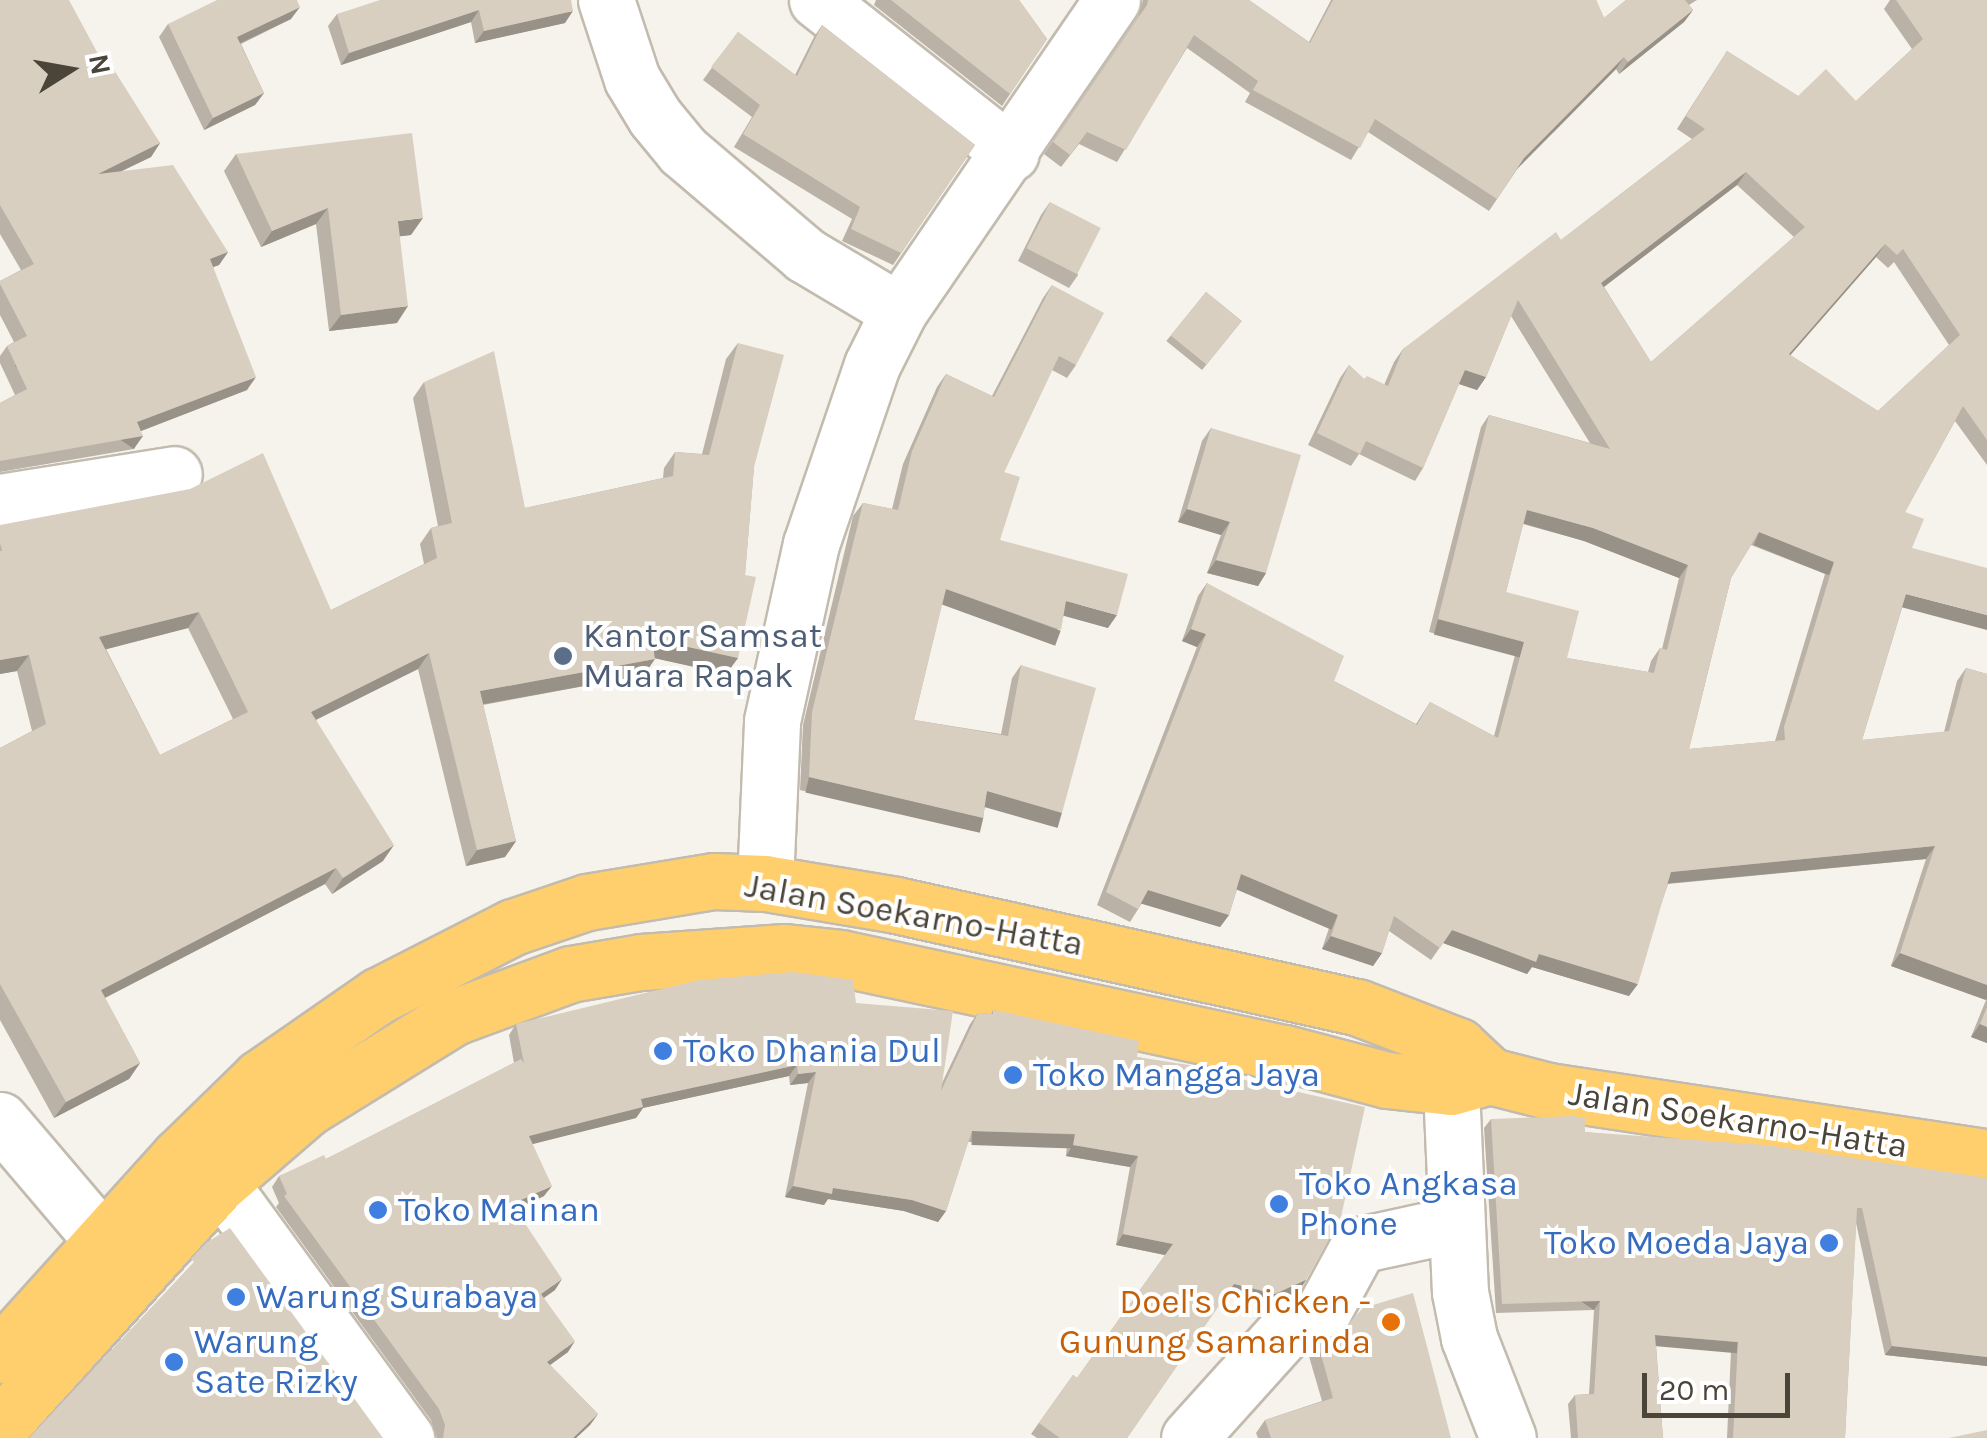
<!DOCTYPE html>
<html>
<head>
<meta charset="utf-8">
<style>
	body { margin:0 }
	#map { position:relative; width:1987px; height:1438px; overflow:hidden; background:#f6f3ec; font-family:Karla,sans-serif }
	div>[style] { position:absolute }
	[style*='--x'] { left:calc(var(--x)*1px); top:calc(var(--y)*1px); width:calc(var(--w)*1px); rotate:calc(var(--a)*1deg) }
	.roads { filter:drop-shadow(2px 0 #c2bbae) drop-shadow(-2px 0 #c2bbae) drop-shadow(0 2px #c2bbae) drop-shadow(0 -2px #c2bbae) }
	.minor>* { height:55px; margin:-27.5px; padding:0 27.5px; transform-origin:27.5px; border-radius:27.5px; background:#fff }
	.highway>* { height:55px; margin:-27.5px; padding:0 27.5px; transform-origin:27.5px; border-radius:27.5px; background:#ffcf6e }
	.wall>* { inset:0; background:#bab2a6; transform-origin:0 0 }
	.shaded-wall>* { inset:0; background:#979187; transform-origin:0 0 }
	.building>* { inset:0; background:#d8cfc1; transform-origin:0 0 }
	.dots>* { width:28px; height:28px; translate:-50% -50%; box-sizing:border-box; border:5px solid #fff; border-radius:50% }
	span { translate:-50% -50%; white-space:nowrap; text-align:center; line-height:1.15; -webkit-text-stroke:8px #fff; paint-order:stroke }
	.service-label { font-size:35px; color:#4e5e75 }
	.left { translate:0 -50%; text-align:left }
	.street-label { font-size:35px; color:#4b4439 }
	.shop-label { font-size:35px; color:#366cbe }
	.right { translate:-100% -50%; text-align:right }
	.food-label { font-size:35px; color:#c56008 }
	.north { position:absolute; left:20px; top:20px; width:100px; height:100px; -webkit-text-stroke:8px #fff; paint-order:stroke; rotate:79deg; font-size:28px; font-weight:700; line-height:40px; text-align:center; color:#4b4439 }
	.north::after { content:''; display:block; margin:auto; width:35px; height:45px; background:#4b4439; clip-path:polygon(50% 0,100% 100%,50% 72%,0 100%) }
	.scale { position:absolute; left:1642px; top:1373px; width:148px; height:45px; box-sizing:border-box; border:5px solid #4b4439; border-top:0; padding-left:12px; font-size:30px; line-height:35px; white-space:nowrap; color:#4b4439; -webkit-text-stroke:8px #fff; paint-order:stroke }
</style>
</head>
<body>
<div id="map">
	<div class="roads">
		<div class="minor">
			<i style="--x:606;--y:0;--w:83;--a:71.8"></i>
			<i style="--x:632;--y:79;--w:44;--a:58.8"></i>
			<i style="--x:655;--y:117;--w:44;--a:50.5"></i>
			<i style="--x:683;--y:151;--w:160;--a:40.4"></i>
			<i style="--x:805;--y:255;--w:109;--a:30.8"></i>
			<i style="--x:817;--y:0;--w:247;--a:38.3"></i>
			<i style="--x:0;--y:502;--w:176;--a:-9.1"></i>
			<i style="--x:765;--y:883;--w:162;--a:-87.5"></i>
			<i style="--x:772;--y:721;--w:181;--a:-77.6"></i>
			<i style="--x:811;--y:544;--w:189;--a:-71.2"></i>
			<i style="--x:872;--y:365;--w:60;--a:-63.4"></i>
			<i style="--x:899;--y:311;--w:377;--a:-55.6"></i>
			<i style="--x:1458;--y:1046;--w:42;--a:99.7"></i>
			<i style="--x:1451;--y:1087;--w:205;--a:87.5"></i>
			<i style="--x:1460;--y:1292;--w:47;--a:78.9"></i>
			<i style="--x:1469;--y:1338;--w:107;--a:68.7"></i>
			<i style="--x:0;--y:1120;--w:157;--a:49.6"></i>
			<i style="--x:102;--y:1240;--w:47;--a:41.5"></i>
			<i style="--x:220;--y:1183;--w:316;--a:53.9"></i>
			<i style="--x:1189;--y:1438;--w:151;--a:-48"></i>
			<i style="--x:1290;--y:1326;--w:31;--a:-17"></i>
			<i style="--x:1320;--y:1317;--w:82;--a:-61.6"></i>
			<i style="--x:1359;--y:1245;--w:98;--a:-12.3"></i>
		</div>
		<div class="highway">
			<i style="--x:0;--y:1355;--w:267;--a:-47.9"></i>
			<i style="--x:179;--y:1157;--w:113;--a:-44.3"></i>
			<i style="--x:260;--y:1078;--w:144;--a:-34.8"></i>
			<i style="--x:378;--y:996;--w:152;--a:-27.1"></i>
			<i style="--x:513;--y:927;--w:78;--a:-18.7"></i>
			<i style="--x:587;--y:902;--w:129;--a:-9.4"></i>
			<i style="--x:714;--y:881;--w:51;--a:2.2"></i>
			<i style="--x:765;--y:883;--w:133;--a:9.5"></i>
			<i style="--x:896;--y:905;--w:472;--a:12.5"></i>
			<i style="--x:1357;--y:1007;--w:108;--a:21.1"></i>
			<i style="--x:1458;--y:1046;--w:44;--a:43.2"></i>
			<i style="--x:0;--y:1427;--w:329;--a:-48"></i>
			<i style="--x:220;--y:1183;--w:115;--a:-40.8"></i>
			<i style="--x:307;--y:1108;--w:173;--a:-31.8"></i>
			<i style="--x:454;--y:1017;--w:124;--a:-20.3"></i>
			<i style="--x:570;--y:974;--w:72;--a:-9.6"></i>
			<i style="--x:641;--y:962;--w:144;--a:-4"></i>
			<i style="--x:785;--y:952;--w:55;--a:6.2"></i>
			<i style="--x:840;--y:958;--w:455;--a:12.1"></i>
			<i style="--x:1285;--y:1053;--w:106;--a:14.8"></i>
			<i style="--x:1387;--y:1080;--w:64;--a:6.2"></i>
			<i style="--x:1451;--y:1087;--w:41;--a:-15.8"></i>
			<i style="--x:1490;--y:1076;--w:61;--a:14.3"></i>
			<i style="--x:1549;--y:1091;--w:443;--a:8.6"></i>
		</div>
	</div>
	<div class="wall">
		<i style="clip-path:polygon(0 0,104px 65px,160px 143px,151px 157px,121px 171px,228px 252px,219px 265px,213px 267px,247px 390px,141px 431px,134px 449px,0 472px,0 403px,15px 395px,0 363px,0 356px,7px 346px,14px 342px,0 315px,0 281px,21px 270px,0 234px)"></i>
		<i style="clip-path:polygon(571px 0,565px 23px,475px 43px,471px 22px,341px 65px,328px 26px,337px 14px)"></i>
		<i style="clip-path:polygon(876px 0,1019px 0,1047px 39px,1002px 106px,874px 5px)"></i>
		<i style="clip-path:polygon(1143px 0,1249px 0,1309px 42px,1331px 0,1596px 0,1604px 18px,1626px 0,1697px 0,1689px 5px,1693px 10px,1684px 22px,1619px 74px,1616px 69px,1518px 168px,1489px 211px,1368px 132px,1351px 160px,1245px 102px,1250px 93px,1187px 48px,1117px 162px,1079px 144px,1061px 167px,1044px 154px,1138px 17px)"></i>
		<i style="clip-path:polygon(evenodd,1890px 0,1987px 0,1987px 465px,1955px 421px,1905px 512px,1912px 548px,1902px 608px,1862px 740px,1944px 732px,1957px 681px,1966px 668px,1987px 674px,1987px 1043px,1971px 1037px,1986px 1000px,1891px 966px,1926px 859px,1668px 884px,1629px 996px,1532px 967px,1527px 974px,1443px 943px,1431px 960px,1389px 931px,1382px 953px,1373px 966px,1322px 949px,1329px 928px,1237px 889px,1229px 915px,1220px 927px,1142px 903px,1130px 922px,1097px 905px,1197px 647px,1182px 641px,1198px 596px,1207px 583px,1334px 681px,1416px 724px,1430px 702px,1494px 736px,1515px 655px,1429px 632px,1481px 427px,1489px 415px,1590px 443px,1511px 316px,1486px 377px,1477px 390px,1459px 384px,1423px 468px,1415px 481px,1359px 454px,1351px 466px,1308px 445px,1340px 378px,1349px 365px,1364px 379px,1384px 385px,1394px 362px,1403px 349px,1561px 240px,1692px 139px,1677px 129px,1727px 51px,1798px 96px,1856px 101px,1912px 49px,1884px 9px,1890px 0,1737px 185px,1794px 237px,1651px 362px,1604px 287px,1737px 185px,1890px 0,1876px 257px,1888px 268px,1894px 262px,1949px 345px,1878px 411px,1790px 355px,1876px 257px,1890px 0,1523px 524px,1584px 541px,1679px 578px,1662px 649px,1660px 648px,1651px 661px,1648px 672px,1567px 658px,1506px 592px,1523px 524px,1890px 0,1751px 545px,1825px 574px,1775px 741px,1689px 749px,1731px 578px,1751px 545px)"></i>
		<i style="clip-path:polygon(291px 19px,241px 44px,264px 93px,255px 105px,204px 130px,159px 37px,168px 24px)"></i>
		<i style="clip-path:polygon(822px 25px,975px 145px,893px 265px,842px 241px,852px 219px,734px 147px,752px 117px,703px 80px,738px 32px,795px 75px,814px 37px)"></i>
		<i style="clip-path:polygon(236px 154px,411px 235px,400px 236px,397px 323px,329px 331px,316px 224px,261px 247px,224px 171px)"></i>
		<i style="clip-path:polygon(1050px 202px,1078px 275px,1069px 288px,1018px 261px,1041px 215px)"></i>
		<i style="clip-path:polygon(1052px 285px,1076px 365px,1067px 378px,1052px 370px,1004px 472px,1000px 540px,1108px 628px,1064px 615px,1052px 643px,942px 603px,914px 720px,1001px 734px,1012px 678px,1021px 665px,1062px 813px,1053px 826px,985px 806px,983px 818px,974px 831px,800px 790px,803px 725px,853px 516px,863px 503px,892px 509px,903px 464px,937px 387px,946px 374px,992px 396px,1043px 298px)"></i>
		<i style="left:1206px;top:292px;width:46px;height:63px;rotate:39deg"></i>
		<i style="clip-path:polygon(evenodd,738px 343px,754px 467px,738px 658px,726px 674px,655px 658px,644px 675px,483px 705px,516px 841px,505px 857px,466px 866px,418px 669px,316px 720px,383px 861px,332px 894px,325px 884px,105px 998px,140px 1063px,129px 1079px,54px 1118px,0 1020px,0 748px,32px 731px,17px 671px,0 674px,0 525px,331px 610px,424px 564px,420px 544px,431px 528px,438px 526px,413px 398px,424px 382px,525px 508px,663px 478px,664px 468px,675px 452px,702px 454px,726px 359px,738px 343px,188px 628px,233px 719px,160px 755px,106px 649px,188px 628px)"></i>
		<i style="clip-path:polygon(1211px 428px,1266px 573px,1258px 586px,1207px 573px,1221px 535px,1178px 522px,1202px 441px)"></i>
		<i style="clip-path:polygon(856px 1003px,942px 1083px,970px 1024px,978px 1013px,991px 1014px,993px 1010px,1137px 1057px,1214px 1073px,1306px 1280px,1299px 1291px,1267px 1305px,1226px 1295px,1127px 1438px,1037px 1438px,1031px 1434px,1073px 1375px,1077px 1378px,1165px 1255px,1116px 1245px,1130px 1167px,1066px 1156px,1067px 1145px,968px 1142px,946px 1211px,938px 1222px,904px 1211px,828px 1199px,824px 1205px,785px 1197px,808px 1083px,790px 1085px,789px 1076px,643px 1108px,636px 1118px,532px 1144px,544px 1196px,515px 1210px,555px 1290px,544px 1298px,568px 1352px,550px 1365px,598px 1414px,590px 1425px,576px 1438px,437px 1438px,431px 1420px,276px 1207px,279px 1203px,272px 1187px,279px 1176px,326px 1159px,514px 1063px,509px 1035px,516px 1024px)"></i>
		<i style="clip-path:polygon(1491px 1119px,1585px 1132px,1987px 1178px,1987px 1366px,1885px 1355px,1856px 1223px,1845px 1438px,1727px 1438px,1731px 1351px,1656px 1345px,1663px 1438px,1571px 1438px,1568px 1404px,1575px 1395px,1589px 1394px,1594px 1310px,1496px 1313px,1484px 1128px)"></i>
		<i style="clip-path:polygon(1317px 1340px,1451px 1438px,1258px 1438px,1256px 1433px,1265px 1420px,1322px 1401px,1308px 1353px)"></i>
	</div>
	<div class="shaded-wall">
		<i style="clip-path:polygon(300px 7px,291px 19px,228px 49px,237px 37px)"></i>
		<i style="clip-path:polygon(479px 10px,471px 22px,341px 65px,349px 53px)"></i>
		<i style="clip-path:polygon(1693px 10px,1684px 22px,1619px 74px,1628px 62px)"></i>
		<i style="clip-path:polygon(573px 11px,565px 23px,475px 43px,484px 31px)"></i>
		<i style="clip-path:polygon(1624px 57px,1616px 69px,1516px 170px,1524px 158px)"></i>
		<i style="clip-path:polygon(264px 93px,255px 105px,204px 130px,213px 118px)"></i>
		<i style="clip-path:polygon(160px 143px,151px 157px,89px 187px,98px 174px)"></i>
		<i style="clip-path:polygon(1746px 172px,1737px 185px,1592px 296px,1601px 283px)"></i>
		<i style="clip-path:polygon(328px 208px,316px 224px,261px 247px,272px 231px)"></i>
		<i style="clip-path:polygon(423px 218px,411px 235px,386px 238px,398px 221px)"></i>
		<i style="clip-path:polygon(1885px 244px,1876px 257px,1780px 367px,1789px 354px)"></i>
		<i style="clip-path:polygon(228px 252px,219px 265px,200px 272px,210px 259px)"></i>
		<i style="clip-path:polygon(408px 306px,397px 323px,329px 331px,341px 315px)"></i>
		<i style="clip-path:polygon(1465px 370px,1486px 377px,1477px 390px,1456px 383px)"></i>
		<i style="clip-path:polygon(256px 377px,247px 390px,128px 436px,137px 422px)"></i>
		<i style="left:143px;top:436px;width:16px;height:145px;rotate:125deg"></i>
		<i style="clip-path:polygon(1187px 509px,1230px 522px,1221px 535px,1178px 522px)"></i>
		<i style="clip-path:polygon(1527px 510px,1593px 528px,1688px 565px,1679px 578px,1584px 541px,1518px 522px)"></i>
		<i style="left:1759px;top:532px;width:81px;height:14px;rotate:22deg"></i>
		<i style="clip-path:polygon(1216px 560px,1266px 573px,1258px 586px,1207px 573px)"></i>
		<i style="left:946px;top:589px;width:122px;height:16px;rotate:20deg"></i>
		<i style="clip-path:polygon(1906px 594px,1987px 615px,1987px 630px,1897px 606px)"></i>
		<i style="clip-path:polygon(1066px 601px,1117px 615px,1108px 628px,1057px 614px)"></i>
		<i style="clip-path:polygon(199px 612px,188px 628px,88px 654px,99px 637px)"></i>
		<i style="left:1438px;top:619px;width:89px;height:16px;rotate:15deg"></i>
		<i style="clip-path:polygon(1191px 629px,1206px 634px,1197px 647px,1182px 641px)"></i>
		<i style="clip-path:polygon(652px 639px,738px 658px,726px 674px,640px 655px)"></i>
		<i style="clip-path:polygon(429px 653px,418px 669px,299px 728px,311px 712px)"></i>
		<i style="clip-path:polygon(29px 655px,17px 671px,0 674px,0 660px)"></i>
		<i style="clip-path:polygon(655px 659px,644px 675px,468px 707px,480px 691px)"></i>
		<i style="left:809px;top:777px;width:179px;height:16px;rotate:13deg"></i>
		<i style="left:987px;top:791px;width:78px;height:16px;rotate:16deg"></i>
		<i style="clip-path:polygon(516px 841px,505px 857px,466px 866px,477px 850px)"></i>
		<i style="clip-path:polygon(394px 845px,383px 861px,332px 894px,343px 878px)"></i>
		<i style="clip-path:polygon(1935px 846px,1926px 859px,1662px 884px,1671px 872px)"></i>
		<i style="clip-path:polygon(336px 868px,325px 884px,89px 1006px,101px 990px)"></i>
		<i style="left:1241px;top:874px;width:105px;height:16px;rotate:23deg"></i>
		<i style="clip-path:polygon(1148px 890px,1229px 915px,1220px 927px,1139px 903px)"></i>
		<i style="clip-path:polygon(1452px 930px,1539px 954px,1638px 984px,1629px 996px,1532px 967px,1527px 974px,1443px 943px)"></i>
		<i style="clip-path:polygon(1331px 936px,1382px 953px,1373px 966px,1322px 949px)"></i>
		<i style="clip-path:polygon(1900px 953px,1987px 985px,1987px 998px,1986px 1000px,1891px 966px)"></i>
		<i style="clip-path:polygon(1980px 1024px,1987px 1027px,1987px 1043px,1971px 1037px)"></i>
		<i style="clip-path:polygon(140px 1063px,129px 1079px,54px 1118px,66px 1102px)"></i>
		<i style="clip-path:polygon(797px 1065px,789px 1076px,643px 1108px,636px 1118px,521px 1147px,529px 1136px,641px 1099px)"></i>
		<i style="clip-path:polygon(816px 1072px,808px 1083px,790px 1085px,798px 1074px)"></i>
		<i style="left:972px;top:1131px;width:103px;height:14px;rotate:2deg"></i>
		<i style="clip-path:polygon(1073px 1145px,1138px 1156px,1130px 1167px,1066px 1156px)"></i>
		<i style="clip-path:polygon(552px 1186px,544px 1196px,504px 1215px,512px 1204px)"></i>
		<i style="clip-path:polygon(793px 1186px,833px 1188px,912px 1200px,946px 1211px,938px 1222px,904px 1211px,828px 1199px,824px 1205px,785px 1197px)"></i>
		<i style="clip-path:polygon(1123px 1234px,1173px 1244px,1165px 1255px,1116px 1245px)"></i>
		<i style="clip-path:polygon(562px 1279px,555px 1290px,533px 1305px,541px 1294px)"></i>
		<i style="clip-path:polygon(1306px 1280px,1299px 1291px,1267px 1305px,1226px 1295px,1234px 1284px)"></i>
		<i style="left:1600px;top:1301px;width:11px;height:98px;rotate:124deg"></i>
		<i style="left:1655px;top:1335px;width:83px;height:11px;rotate:5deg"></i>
		<i style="clip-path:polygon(575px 1341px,568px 1352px,539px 1373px,547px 1362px)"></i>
		<i style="clip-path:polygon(1892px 1346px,1987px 1357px,1987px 1366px,1885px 1355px)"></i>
		<i style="clip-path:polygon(598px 1414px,590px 1425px,576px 1438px,573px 1438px)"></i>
	</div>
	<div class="building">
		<i style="clip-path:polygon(0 0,69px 0,104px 65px,109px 62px,160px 143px,98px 174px,173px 165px,228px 252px,210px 259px,256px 377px,137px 422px,143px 436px,0 461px,0 403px,27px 389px,7px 346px,27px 336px,0 284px,0 281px,34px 264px,0 205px)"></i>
		<i style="clip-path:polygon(217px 0,297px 0,300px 7px,237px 37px,264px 93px,213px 118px,168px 24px)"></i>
		<i style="clip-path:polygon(380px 0,571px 0,573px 11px,484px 31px,479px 10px,349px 53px,337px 14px)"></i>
		<i style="clip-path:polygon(891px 0,1019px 0,1047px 39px,1010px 94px)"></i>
		<i style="clip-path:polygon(1148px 0,1249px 0,1310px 43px,1333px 0,1596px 0,1604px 18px,1626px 0,1685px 0,1693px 10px,1628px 62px,1624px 57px,1524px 158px,1497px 199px,1375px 119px,1360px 148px,1253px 90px,1258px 81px,1194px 35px,1126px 150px,1087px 132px,1070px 155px,1053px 142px,1147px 5px)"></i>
		<i style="clip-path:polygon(evenodd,1896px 0,1987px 0,1987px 440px,1963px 406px,1905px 512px,1924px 519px,1912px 548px,1987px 568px,1987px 615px,1906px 594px,1862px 740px,1949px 731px,1966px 668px,1987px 674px,1987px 985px,1900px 953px,1935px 846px,1671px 872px,1638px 984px,1539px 954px,1536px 962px,1452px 930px,1440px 948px,1394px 916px,1382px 953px,1331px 936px,1338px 915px,1241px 874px,1229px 915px,1148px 890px,1138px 909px,1106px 892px,1206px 634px,1191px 629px,1207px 583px,1344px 656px,1334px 681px,1417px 725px,1430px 702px,1498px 738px,1524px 642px,1438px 619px,1489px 415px,1610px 449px,1518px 300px,1486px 377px,1465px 370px,1423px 468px,1366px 441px,1360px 454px,1317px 433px,1349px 365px,1364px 379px,1367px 376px,1388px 386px,1403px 349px,1556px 232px,1561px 240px,1705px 129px,1686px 116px,1727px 51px,1798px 96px,1826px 69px,1856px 101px,1923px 39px,1896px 0,1746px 172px,1805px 227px,1651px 362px,1601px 283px,1746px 172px,1896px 0,1885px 244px,1897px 255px,1903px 249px,1960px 335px,1878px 411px,1789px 354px,1885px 244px,1896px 0,1527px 510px,1593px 528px,1688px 565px,1667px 650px,1660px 648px,1654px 673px,1567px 658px,1579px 611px,1506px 592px,1527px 510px,1896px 0,1759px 532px,1834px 562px,1784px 727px,1785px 740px,1689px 749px,1731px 578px,1759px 532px)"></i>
		<i style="clip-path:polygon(822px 25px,975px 145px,901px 253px,851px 229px,860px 207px,743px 134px,760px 105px,711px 67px,738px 32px,797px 76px)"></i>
		<i style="clip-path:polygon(412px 133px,423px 218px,398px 221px,408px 306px,341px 315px,328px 208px,272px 231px,236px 154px)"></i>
		<i style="left:1050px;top:202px;width:57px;height:52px;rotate:27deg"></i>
		<i style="clip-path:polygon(1052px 285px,1104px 313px,1076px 365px,1059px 356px,1004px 472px,1020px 477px,1000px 540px,1128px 574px,1117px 615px,1066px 601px,1061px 630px,946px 589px,914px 720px,1008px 736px,1021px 665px,1096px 688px,1062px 813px,987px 791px,983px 818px,809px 777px,812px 712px,863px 503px,898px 510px,912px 451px,946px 374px,994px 397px)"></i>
		<i style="left:1206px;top:292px;width:46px;height:56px;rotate:39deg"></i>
		<i style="clip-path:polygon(evenodd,738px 343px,784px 355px,754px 467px,745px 575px,756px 577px,738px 658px,652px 639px,655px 659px,480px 691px,516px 841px,477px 850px,429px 653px,311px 712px,394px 845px,343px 878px,336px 868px,101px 990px,140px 1063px,66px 1102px,0 984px,0 748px,46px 724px,29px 655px,0 660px,0 551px,2px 551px,0 543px,0 525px,190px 489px,263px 453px,331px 610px,437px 558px,431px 528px,452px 523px,424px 382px,494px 351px,525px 508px,673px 476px,675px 452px,709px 455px,738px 343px,199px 612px,248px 712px,160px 755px,99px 637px,199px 612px)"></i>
		<i style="clip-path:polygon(1211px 428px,1301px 455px,1266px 573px,1216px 560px,1230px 522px,1187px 509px)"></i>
		<i style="clip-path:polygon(792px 972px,853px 980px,856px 1003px,953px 1011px,941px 1091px,978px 1013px,993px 1014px,993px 1010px,1139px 1041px,1137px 1057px,1215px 1069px,1214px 1073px,1365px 1107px,1341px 1217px,1306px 1280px,1275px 1294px,1234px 1284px,1127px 1438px,1060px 1438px,1039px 1423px,1073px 1375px,1077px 1378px,1173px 1244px,1123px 1234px,1138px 1156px,1073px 1145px,1075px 1134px,972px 1131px,946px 1211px,912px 1200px,833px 1188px,832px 1194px,793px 1186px,816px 1072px,798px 1074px,797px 1065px,641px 1099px,643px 1107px,529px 1136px,552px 1186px,512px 1204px,562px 1279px,541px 1294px,575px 1341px,547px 1362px,598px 1414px,573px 1438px,443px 1438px,445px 1425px,439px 1409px,284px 1196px,287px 1194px,279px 1176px,324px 1155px,326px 1159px,521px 1059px,524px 1063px,516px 1024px,699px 980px)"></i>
		<i style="clip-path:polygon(1987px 1007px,1987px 1027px,1980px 1024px)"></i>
		<i style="clip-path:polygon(1573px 1116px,1585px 1118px,1585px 1132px,1766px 1145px,1987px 1178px,1987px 1357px,1892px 1346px,1862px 1208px,1857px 1208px,1845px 1438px,1733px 1438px,1738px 1342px,1655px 1335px,1663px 1438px,1578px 1438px,1575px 1395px,1594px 1394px,1600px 1301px,1502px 1304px,1491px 1119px)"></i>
		<i style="clip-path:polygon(230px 1228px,383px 1438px,29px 1438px,194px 1262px,191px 1259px,206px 1243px)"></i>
		<i style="clip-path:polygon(1413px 1293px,1451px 1438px,1271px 1438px,1265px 1420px,1333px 1398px,1317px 1340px,1339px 1334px,1363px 1308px)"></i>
		<i style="clip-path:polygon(1987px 1430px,1987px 1438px,1949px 1438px)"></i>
	</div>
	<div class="dots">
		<i style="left:563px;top:656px;background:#5c6f8a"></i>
		<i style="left:663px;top:1051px;background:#3f7fe0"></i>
		<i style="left:1013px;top:1075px;background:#3f7fe0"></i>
		<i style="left:1279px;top:1204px;background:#3f7fe0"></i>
		<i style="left:378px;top:1210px;background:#3f7fe0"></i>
		<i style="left:1829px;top:1243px;background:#3f7fe0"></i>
		<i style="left:236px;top:1297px;background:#3f7fe0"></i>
		<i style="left:1391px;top:1322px;background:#e8710a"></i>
		<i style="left:174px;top:1362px;background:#3f7fe0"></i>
	</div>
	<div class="service-label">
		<span class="left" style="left:583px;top:656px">Kantor Samsat<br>Muara Rapak</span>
	</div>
	<div class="street-label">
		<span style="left:914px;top:915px;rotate:10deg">Jalan Soekarno-Hatta</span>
		<span style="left:1738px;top:1120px;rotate:9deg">Jalan Soekarno-Hatta</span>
	</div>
	<div class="shop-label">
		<span class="left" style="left:683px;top:1051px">Toko Dhania Dul</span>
		<span class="left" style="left:1033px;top:1075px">Toko Mangga Jaya</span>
		<span class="left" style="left:1299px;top:1204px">Toko Angkasa<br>Phone</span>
		<span class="left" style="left:398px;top:1210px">Toko Mainan</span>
		<span class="right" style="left:1809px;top:1243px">Toko Moeda Jaya</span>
		<span class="left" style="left:256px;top:1297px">Warung Surabaya</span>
		<span class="left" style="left:194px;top:1362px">Warung<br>Sate Rizky</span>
	</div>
	<div class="food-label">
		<span class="right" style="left:1371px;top:1322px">Doel's Chicken -<br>Gunung Samarinda</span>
	</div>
	<div class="north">N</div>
	<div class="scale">20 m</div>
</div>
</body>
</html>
